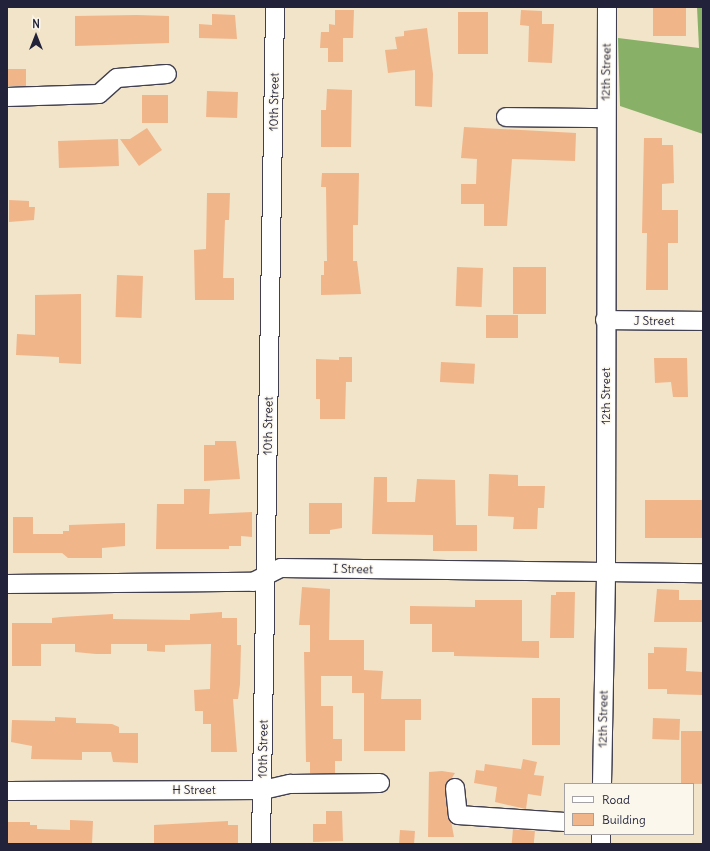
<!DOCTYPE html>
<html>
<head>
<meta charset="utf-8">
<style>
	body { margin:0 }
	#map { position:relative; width:710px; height:851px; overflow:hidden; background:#f1e4c9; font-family:Delius,sans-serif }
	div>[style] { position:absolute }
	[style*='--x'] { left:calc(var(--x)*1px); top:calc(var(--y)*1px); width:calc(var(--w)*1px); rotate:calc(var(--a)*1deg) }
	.forest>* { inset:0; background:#88b067 }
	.building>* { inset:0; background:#f1b58a; transform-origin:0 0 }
	.roads { filter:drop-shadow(1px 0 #413f50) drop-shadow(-1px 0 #413f50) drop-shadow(0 1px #413f50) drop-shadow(0 -1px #413f50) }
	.minor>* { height:18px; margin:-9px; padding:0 9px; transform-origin:9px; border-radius:9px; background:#fff }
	span { translate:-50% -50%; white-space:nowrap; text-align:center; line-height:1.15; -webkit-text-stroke:3px #fbf7ec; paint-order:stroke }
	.street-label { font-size:12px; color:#22223b }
	.frame { position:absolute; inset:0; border:8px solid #22223b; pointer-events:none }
	.legend { position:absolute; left:564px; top:783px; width:130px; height:52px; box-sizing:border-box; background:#fbf7ec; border:1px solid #a4a2a5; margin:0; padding:5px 7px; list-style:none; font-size:12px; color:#22223b }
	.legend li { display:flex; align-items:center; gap:8px; height:20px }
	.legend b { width:20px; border:1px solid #a4a2a5 }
	.north { position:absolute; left:16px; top:16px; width:40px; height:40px; -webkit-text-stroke:3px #fbf7ec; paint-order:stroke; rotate:0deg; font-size:11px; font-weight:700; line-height:16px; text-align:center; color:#22223b }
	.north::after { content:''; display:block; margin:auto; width:14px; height:18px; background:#22223b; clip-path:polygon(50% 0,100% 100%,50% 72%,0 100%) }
</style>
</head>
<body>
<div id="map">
	<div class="forest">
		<i style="clip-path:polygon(697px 7px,703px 7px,703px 134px,620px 106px,618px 38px,699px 48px)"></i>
	</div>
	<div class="building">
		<i style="left:653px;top:7px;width:33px;height:29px"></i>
		<i style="clip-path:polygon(335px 10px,354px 10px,353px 38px,343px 38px,343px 62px,328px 62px,328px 48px,320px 48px,321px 32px,329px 32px,329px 24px,335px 25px)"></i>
		<i style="clip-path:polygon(521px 10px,542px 11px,542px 24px,554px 24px,552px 63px,528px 62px,529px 26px,520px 25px)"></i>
		<i style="left:458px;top:12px;width:30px;height:42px"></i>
		<i style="clip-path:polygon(212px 14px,235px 15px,237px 39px,199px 38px,199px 24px,212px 25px)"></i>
		<i style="clip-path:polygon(137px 15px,169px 16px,169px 43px,75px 46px,75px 16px)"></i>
		<i style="clip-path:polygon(427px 28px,433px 74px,432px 107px,415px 106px,415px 70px,388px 73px,385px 50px,397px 49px,395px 37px,404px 36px,404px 31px)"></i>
		<i style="left:26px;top:69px;width:17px;height:19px;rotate:90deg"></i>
		<i style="clip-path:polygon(327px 89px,352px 90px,351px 147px,321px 147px,321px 110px,326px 110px)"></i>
		<i style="left:207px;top:91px;width:31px;height:26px;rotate:2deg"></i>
		<i style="left:142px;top:95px;width:26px;height:28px"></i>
		<i style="clip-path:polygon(464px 127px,576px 133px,575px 161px,512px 159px,507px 226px,484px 226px,484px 204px,461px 204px,461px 184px,476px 184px,477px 159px,461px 158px)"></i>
		<i style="clip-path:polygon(147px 128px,162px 150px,139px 166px,120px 139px,130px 139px)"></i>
		<i style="clip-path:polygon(644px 138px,662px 138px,662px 145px,673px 145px,674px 183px,662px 184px,662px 210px,678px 210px,678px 243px,668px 243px,668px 290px,646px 290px,647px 233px,642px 233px)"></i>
		<i style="left:118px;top:139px;width:27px;height:60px;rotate:88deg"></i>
		<i style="clip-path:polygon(322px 173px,359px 173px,358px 225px,353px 225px,353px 261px,357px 261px,361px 294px,321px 295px,321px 275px,324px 275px,324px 261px,327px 261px,326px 187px,321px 187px)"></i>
		<i style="clip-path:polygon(207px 193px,230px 193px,229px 220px,225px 220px,223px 278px,234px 278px,234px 300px,195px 300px,194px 250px,206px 249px)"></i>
		<i style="clip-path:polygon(9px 200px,29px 201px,29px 207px,35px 207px,34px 220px,9px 222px)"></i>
		<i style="left:457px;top:267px;width:26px;height:39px;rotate:2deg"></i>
		<i style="left:513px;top:267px;width:33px;height:47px"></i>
		<i style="left:117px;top:275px;width:26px;height:42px;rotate:2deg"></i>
		<i style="clip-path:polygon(81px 294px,81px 364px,59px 363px,59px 357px,16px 355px,17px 334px,35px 335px,35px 295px)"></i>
		<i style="left:486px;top:315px;width:32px;height:23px"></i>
		<i style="clip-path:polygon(339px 357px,352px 357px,352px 382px,346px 382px,345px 419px,320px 419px,320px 399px,316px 399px,316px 359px,339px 360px)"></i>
		<i style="clip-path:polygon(654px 358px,687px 358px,688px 397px,673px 397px,671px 382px,655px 383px)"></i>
		<i style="left:441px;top:362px;width:34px;height:20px;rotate:3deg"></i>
		<i style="clip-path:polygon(215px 441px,236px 441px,240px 479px,204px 481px,204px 445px,215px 445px)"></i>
		<i style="clip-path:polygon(489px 474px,518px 475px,518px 486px,545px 486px,544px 508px,538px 508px,537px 529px,513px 529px,514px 517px,488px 516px)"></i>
		<i style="clip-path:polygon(374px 477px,387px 477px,387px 502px,415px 502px,417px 479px,455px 480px,456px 525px,477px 525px,477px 551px,433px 551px,433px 535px,372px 534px)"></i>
		<i style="clip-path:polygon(184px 489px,210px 489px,209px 514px,252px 512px,252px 537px,241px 536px,241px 546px,229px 546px,229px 549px,156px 549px,157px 504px,184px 504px)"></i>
		<i style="left:703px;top:500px;width:38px;height:58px;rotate:90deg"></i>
		<i style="clip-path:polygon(309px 503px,342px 503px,342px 528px,330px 530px,330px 534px,309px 534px)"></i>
		<i style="clip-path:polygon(13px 517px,33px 517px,33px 534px,63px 534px,63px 531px,69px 531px,69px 525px,125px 523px,125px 546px,102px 548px,102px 558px,68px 558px,62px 553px,13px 553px)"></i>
		<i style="clip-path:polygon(302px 587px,330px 589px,329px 640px,364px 640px,364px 670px,383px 671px,381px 699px,421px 699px,421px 720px,405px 720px,405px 751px,364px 751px,364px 693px,352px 693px,352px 676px,321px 676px,321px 706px,333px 706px,333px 739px,342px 739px,342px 761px,335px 761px,335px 773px,310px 773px,310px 762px,306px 762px,304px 652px,310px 652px,310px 625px,299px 625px)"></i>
		<i style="clip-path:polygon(657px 589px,679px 590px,679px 600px,703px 600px,703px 622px,654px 622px)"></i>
		<i style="clip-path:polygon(556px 592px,575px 592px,574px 638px,550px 638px,551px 595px,556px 595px)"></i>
		<i style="clip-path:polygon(475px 600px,522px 600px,522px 641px,539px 641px,539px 658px,454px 656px,454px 652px,432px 652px,432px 624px,410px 624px,410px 606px,475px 607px)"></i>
		<i style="clip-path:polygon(222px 612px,222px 618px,237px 618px,237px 645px,241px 645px,240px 684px,238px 699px,233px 699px,237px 752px,211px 752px,211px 724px,203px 724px,203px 711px,195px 711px,194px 690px,210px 689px,211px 644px,165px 645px,165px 652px,147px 651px,147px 644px,111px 644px,111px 654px,96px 654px,75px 652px,75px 644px,41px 644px,41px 666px,12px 666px,12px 623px,52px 623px,52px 618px,61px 617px,113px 614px,113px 619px,190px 620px,190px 614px)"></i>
		<i style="clip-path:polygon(654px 647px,687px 648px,686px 671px,703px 672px,703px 695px,667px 694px,667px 689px,648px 689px,648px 653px,654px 653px)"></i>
		<i style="left:560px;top:698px;width:47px;height:28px;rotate:90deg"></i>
		<i style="clip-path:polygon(55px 717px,76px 718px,76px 723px,112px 724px,119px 727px,119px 733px,138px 733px,138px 763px,113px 762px,111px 752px,82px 752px,82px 760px,31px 759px,32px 746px,11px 742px,12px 720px,55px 721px)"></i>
		<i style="left:653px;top:718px;width:27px;height:21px;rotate:2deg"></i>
		<i style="left:681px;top:731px;width:22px;height:53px"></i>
		<i style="clip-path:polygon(523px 759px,537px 762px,534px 775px,544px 776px,541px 796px,528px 794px,526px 809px,495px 802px,497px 787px,474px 783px,476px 770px,484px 771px,485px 764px,521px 769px)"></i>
		<i style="clip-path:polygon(442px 771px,455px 773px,445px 789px,454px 837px,428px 837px,429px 772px)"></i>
		<i style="clip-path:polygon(326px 811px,342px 811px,343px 841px,313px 842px,313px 824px,326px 824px)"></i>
		<i style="clip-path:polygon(70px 820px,93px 821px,92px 844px,7px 843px,7px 822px,30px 822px,30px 825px,37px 825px,37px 829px,70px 830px)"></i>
		<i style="clip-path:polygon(228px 821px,228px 825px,238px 825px,238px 844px,154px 844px,154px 825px)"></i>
		<i style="left:513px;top:829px;width:22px;height:15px;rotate:5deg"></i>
		<i style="left:400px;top:830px;width:15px;height:14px;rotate:4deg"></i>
	</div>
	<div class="roads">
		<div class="minor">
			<i style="--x:7;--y:97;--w:92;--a:-1.9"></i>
			<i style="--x:99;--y:94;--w:24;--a:-42"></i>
			<i style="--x:117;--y:78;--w:50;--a:-4.6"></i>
			<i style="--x:506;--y:117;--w:99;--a:0.6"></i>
			<i style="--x:605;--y:320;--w:98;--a:0.6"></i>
			<i style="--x:7;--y:584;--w:246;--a:-0.5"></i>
			<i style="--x:253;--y:582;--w:31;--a:-27"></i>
			<i style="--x:281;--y:568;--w:422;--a:0.7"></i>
			<i style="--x:602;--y:784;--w:212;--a:-88.9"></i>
			<i style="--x:606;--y:572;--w:565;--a:-89.9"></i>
			<i style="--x:455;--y:788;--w:27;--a:84"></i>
			<i style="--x:458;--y:815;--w:107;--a:3.7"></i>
			<i style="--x:7;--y:791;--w:256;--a:-0.2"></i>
			<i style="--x:263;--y:790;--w:28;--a:-13"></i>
			<i style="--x:290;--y:784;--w:90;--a:-0.6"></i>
			<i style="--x:261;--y:844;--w:837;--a:-89.04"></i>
			<i style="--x:601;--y:844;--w:10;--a:-90"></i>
		</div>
	</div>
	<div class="street-label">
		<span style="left:606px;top:72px;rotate:-89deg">12th Street</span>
		<span style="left:274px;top:102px;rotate:-89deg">10th Street</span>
		<span style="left:654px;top:321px">J Street</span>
		<span style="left:606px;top:396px;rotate:-90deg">12th Street</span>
		<span style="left:268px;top:426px;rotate:-89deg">10th Street</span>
		<span style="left:353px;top:569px;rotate:1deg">I Street</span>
		<span style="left:603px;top:719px;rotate:-89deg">12th Street</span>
		<span style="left:263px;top:749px;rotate:-89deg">10th Street</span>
		<span style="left:194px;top:790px">H Street</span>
	</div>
	<div class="frame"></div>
	<ul class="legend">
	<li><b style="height:5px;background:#fff"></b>Road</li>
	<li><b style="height:11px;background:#f1b58a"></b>Building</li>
	</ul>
	<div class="north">N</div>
</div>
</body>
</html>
